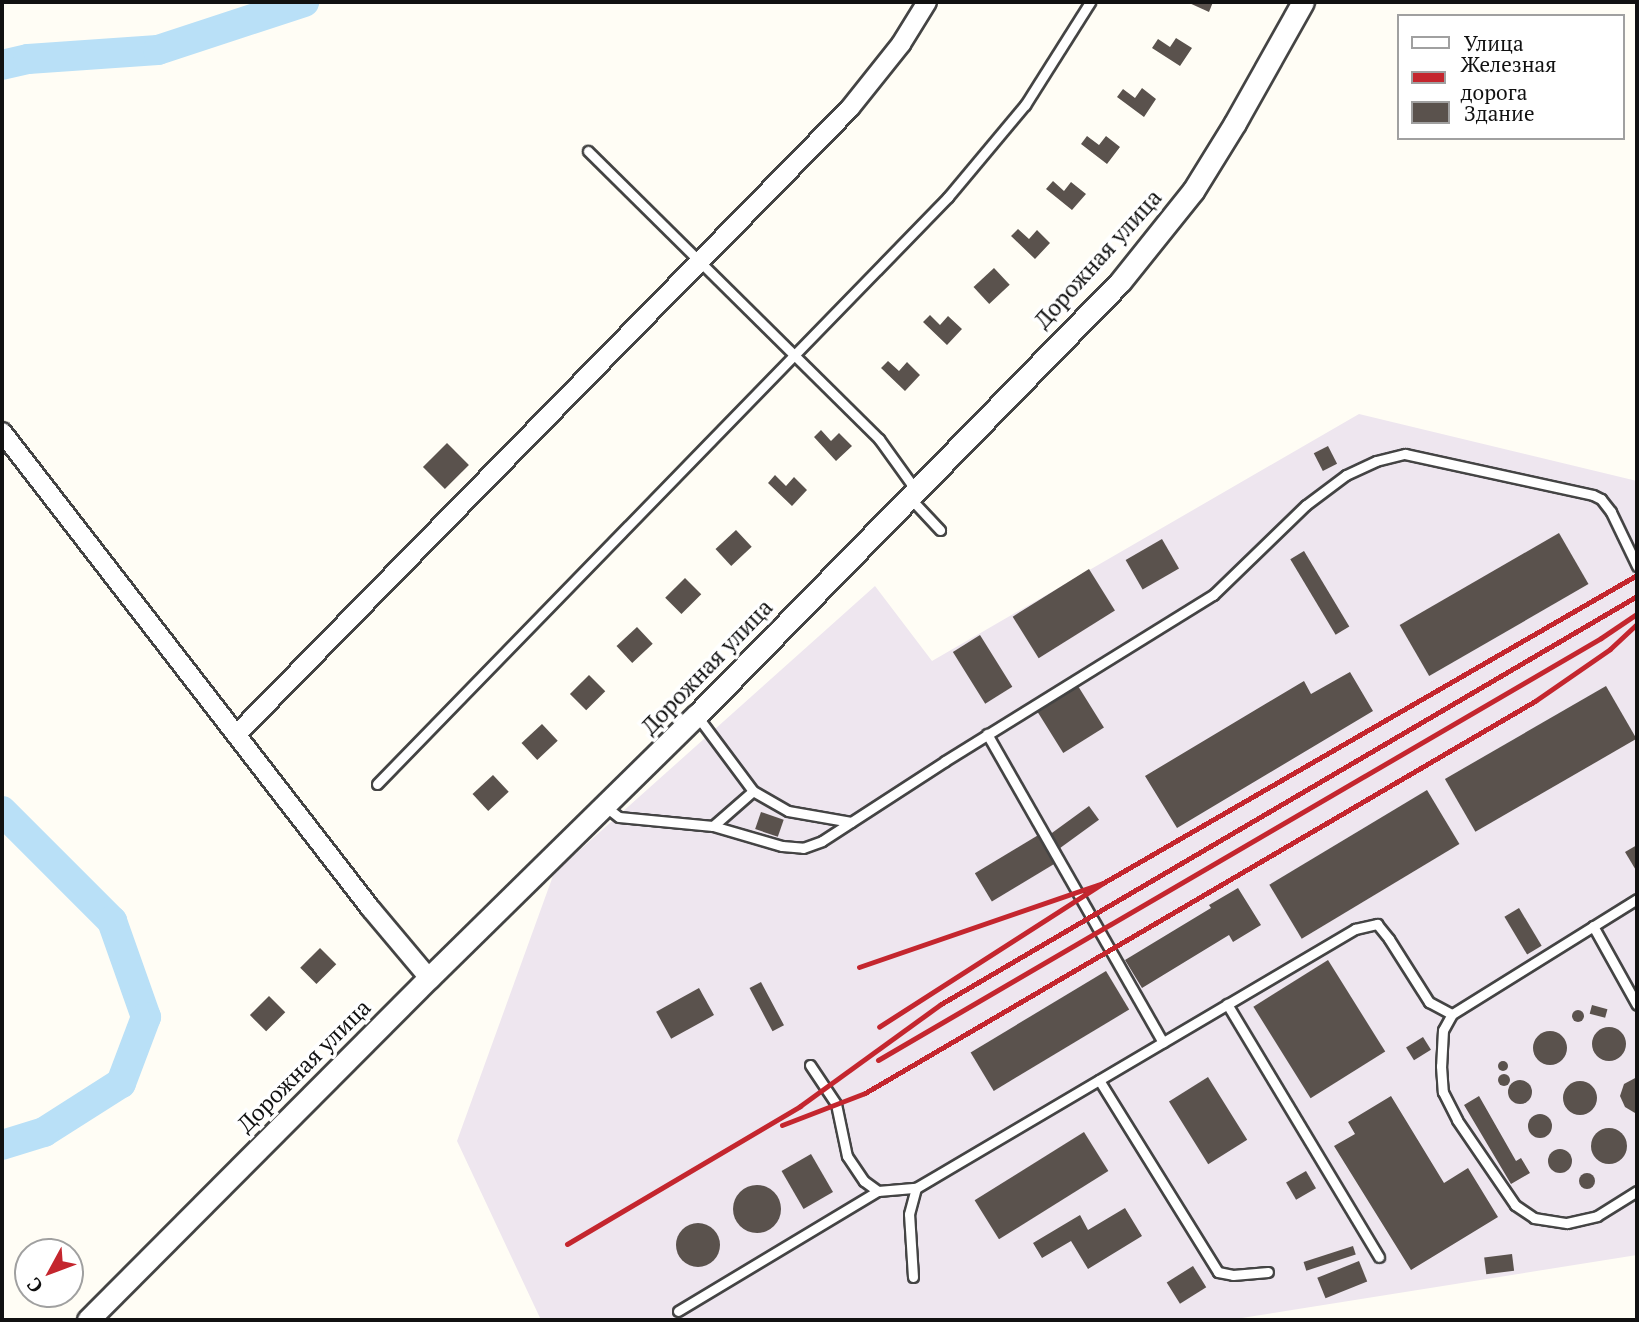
<!DOCTYPE html>
<html>
<head>
<meta charset="utf-8">
<style>
	body { margin:0 }
	#map { position:relative; width:1639px; height:1322px; overflow:hidden; background:#fffdf5; font-family:"PT Serif",serif }
	div>[style] { position:absolute }
	[style*='--x'] { left:calc(var(--x)*1px); top:calc(var(--y)*1px); width:calc(var(--w)*1px); rotate:calc(var(--a)*1deg) }
	.industrial>* { inset:0; background:#eee6ef }
	.river>* { height:30px; margin:-15px; padding:0 15px; transform-origin:15px; border-radius:15px; background:#b9e0f7 }
	.building>* { inset:0; background:#5a524d; transform-origin:0 0 }
	.round { border-radius:50% }
	.roads { filter:drop-shadow(2px 0 #444) drop-shadow(-2px 0 #444) drop-shadow(0 2px #444) drop-shadow(0 -2px #444) }
	.service>* { height:9px; margin:-4.5px; padding:0 4.5px; transform-origin:4.5px; border-radius:4.5px; background:#fff }
	.minor>* { height:18px; margin:-9px; padding:0 9px; transform-origin:9px; border-radius:9px; background:#fff }
	.tertiary>* { height:21px; margin:-10.5px; padding:0 10.5px; transform-origin:10.5px; border-radius:10.5px; background:#fff }
	.rail>* { height:5px; margin:-2.5px; padding:0 2.5px; transform-origin:2.5px; border-radius:2.5px; background:#c4262e }
	span { translate:-50% -50%; white-space:nowrap; text-align:center; line-height:1.15; -webkit-text-stroke:7px #fff; paint-order:stroke }
	.street-label { font-size:23px; color:#111 }
	.frame { position:absolute; inset:0; border:4px solid #111; pointer-events:none }
	.legend { position:absolute; left:1397px; top:14px; width:228px; height:126px; box-sizing:border-box; background:#fff; border:2px solid #a0a0a0; margin:0; padding:9px 12px; list-style:none; font-size:21px; color:#111 }
	.legend li { display:flex; align-items:center; gap:14px; height:35px }
	.legend b { width:35px; border:2px solid #a0a0a0 }
	.north { position:absolute; left:14px; top:1238px; width:70px; height:70px; box-sizing:border-box; background:#fff; border:2px solid #a0a0a0; border-radius:50%; rotate:229deg; font-size:19px; font-weight:700; line-height:28px; text-align:center; color:#111 }
	.north::after { content:''; display:block; margin:auto; width:24px; height:32px; background:#c4262e; clip-path:polygon(50% 0,100% 100%,50% 72%,0 100%) }
</style>
</head>
<body>
<div id="map">
	<div class="industrial">
		<i style="clip-path:polygon(1359px 414px,1637px 481px,1637px 1255px,1229px 1320px,541px 1320px,457px 1141px,554px 873px,875px 586px,932px 661px)"></i>
	</div>
	<div class="river">
		<i style="--x:2;--y:65;--w:27;--a:-13"></i>
		<i style="--x:28;--y:59;--w:130;--a:-4"></i>
		<i style="--x:158;--y:50;--w:154;--a:-18.2"></i>
		<i style="--x:2;--y:811;--w:156;--a:45"></i>
		<i style="--x:112;--y:921;--w:102;--a:70.5"></i>
		<i style="--x:146;--y:1017;--w:71;--a:110.7"></i>
		<i style="--x:121;--y:1083;--w:91;--a:147.5"></i>
		<i style="--x:44;--y:1132;--w:44;--a:162.8"></i>
	</div>
	<div class="building">
		<i style="clip-path:polygon(1187px 2px,1213px 2px,1209px 12px)"></i>
		<i style="clip-path:polygon(1176px 38px,1192px 48px,1180px 66px,1152px 48px,1158px 39px,1170px 47px)"></i>
		<i style="clip-path:polygon(1142px 88px,1156px 99px,1144px 117px,1117px 97px,1123px 89px,1135px 98px)"></i>
		<i style="clip-path:polygon(1087px 136px,1099px 145px,1106px 136px,1120px 147px,1107px 164px,1081px 144px)"></i>
		<i style="clip-path:polygon(1053px 181px,1064px 191px,1071px 182px,1086px 194px,1072px 210px,1046px 189px)"></i>
		<i style="clip-path:polygon(1018px 229px,1029px 239px,1037px 230px,1050px 243px,1035px 259px,1011px 236px)"></i>
		<i style="left:994px;top:268px;width:23px;height:28px;rotate:47deg"></i>
		<i style="clip-path:polygon(930px 315px,940px 325px,948px 316px,962px 329px,947px 345px,923px 322px)"></i>
		<i style="clip-path:polygon(888px 361px,899px 371px,907px 362px,920px 375px,905px 391px,881px 368px)"></i>
		<i style="clip-path:polygon(821px 430px,831px 441px,839px 433px,852px 446px,836px 461px,814px 437px)"></i>
		<i style="left:447px;top:443px;width:31px;height:34px;rotate:45deg"></i>
		<i style="left:1328px;top:446px;width:20px;height:16px;rotate:63deg"></i>
		<i style="clip-path:polygon(775px 475px,786px 486px,794px 477px,807px 490px,792px 506px,768px 483px)"></i>
		<i style="left:736px;top:530px;width:23px;height:28px;rotate:47deg"></i>
		<i style="left:1559px;top:533px;width:59px;height:184px;rotate:60deg"></i>
		<i style="left:1162px;top:539px;width:34px;height:42px;rotate:60deg"></i>
		<i style="left:1304px;top:551px;width:88px;height:16px;rotate:59deg"></i>
		<i style="left:1089px;top:569px;width:49px;height:90px;rotate:58deg"></i>
		<i style="left:685px;top:578px;width:23px;height:28px;rotate:45deg"></i>
		<i style="left:637px;top:627px;width:23px;height:28px;rotate:47deg"></i>
		<i style="left:980px;top:635px;width:61px;height:32px;rotate:58deg"></i>
		<i style="clip-path:polygon(1350px 672px,1373px 711px,1177px 828px,1145px 776px,1304px 681px,1311px 694px)"></i>
		<i style="left:589px;top:675px;width:23px;height:27px;rotate:45deg"></i>
		<i style="left:1078px;top:686px;width:49px;height:48px;rotate:58deg"></i>
		<i style="left:1606px;top:686px;width:61px;height:186px;rotate:60deg"></i>
		<i style="left:542px;top:724px;width:23px;height:28px;rotate:47deg"></i>
		<i style="left:493px;top:775px;width:23px;height:28px;rotate:47deg"></i>
		<i style="left:1427px;top:790px;width:63px;height:184px;rotate:59deg"></i>
		<i style="left:1089px;top:806px;width:17px;height:48px;rotate:54deg"></i>
		<i style="left:761px;top:812px;width:24px;height:18px;rotate:19deg"></i>
		<i style="left:1040px;top:834px;width:33px;height:76px;rotate:59deg"></i>
		<i style="clip-path:polygon(1637px 845px,1637px 872px,1625px 852px)"></i>
		<i style="clip-path:polygon(1238px 888px,1261px 925px,1233px 942px,1229px 935px,1142px 988px,1125px 960px,1211px 908px,1209px 905px)"></i>
		<i style="left:1519px;top:908px;width:44px;height:17px;rotate:59deg"></i>
		<i style="left:320px;top:948px;width:23px;height:28px;rotate:45deg"></i>
		<i style="left:1328px;top:960px;width:108px;height:88px;rotate:58deg"></i>
		<i style="left:1106px;top:971px;width:45px;height:158px;rotate:59deg"></i>
		<i style="left:761px;top:982px;width:49px;height:13px;rotate:62deg"></i>
		<i style="left:699px;top:988px;width:31px;height:49px;rotate:61deg"></i>
		<i style="left:269px;top:996px;width:23px;height:27px;rotate:45deg"></i>
		<i style="left:1592px;top:1005px;width:16px;height:9px;rotate:15deg"></i>
		<i class="round" style="left:1572px;top:1010px;width:12px;height:12px"></i>
		<i class="round" style="left:1592px;top:1027px;width:34px;height:34px"></i>
		<i class="round" style="left:1533px;top:1031px;width:34px;height:34px"></i>
		<i style="left:1423px;top:1037px;width:15px;height:20px;rotate:58deg"></i>
		<i class="round" style="left:1498px;top:1061px;width:10px;height:10px"></i>
		<i class="round" style="left:1498px;top:1074px;width:12px;height:12px"></i>
		<i style="left:1208px;top:1077px;width:74px;height:46px;rotate:58deg"></i>
		<i style="clip-path:polygon(1637px 1077px,1637px 1113px,1635px 1113px,1625px 1107px,1620px 1096px,1624px 1084px)"></i>
		<i class="round" style="left:1508px;top:1080px;width:24px;height:24px"></i>
		<i class="round" style="left:1563px;top:1081px;width:34px;height:34px"></i>
		<i style="clip-path:polygon(1391px 1096px,1444px 1183px,1468px 1168px,1498px 1217px,1411px 1270px,1334px 1146px,1355px 1134px,1348px 1122px)"></i>
		<i style="clip-path:polygon(1479px 1096px,1516px 1161px,1521px 1158px,1530px 1173px,1511px 1184px,1464px 1105px)"></i>
		<i class="round" style="left:1528px;top:1114px;width:24px;height:24px"></i>
		<i class="round" style="left:1591px;top:1128px;width:36px;height:36px"></i>
		<i style="left:1084px;top:1132px;width:46px;height:129px;rotate:58deg"></i>
		<i class="round" style="left:1548px;top:1149px;width:24px;height:24px"></i>
		<i style="left:811px;top:1154px;width:44px;height:34px;rotate:60deg"></i>
		<i style="left:1306px;top:1171px;width:20px;height:23px;rotate:60deg"></i>
		<i class="round" style="left:1579px;top:1173px;width:16px;height:16px"></i>
		<i class="round" style="left:733px;top:1185px;width:48px;height:48px"></i>
		<i style="clip-path:polygon(1125px 1208px,1142px 1236px,1088px 1269px,1071px 1241px,1042px 1258px,1033px 1243px,1080px 1215px,1088px 1230px)"></i>
		<i class="round" style="left:676px;top:1223px;width:44px;height:44px"></i>
		<i style="left:1353px;top:1246px;width:9px;height:52px;rotate:72deg"></i>
		<i style="left:1512px;top:1254px;width:17px;height:28px;rotate:83deg"></i>
		<i style="left:1359px;top:1261px;width:22px;height:45px;rotate:68deg"></i>
		<i style="left:1193px;top:1266px;width:25px;height:31px;rotate:58deg"></i>
	</div>
	<div class="roads">
		<div class="service">
			<i style="--x:588;--y:151;--w:409;--a:44.7"></i>
			<i style="--x:879;--y:439;--w:62;--a:54.2"></i>
			<i style="--x:910;--y:498;--w:44;--a:46.8"></i>
			<i style="--x:987;--y:734;--w:355;--a:60.3"></i>
			<i style="--x:377;--y:784;--w:819;--a:-45.79"></i>
			<i style="--x:948;--y:197;--w:120;--a:-50.1"></i>
			<i style="--x:1025;--y:105;--w:122;--a:-57.7"></i>
			<i style="--x:753;--y:791;--w:40;--a:29.7"></i>
			<i style="--x:788;--y:811;--w:64;--a:9.9"></i>
			<i style="--x:606;--y:807;--w:16;--a:38"></i>
			<i style="--x:619;--y:817;--w:94;--a:5.5"></i>
			<i style="--x:713;--y:826;--w:53;--a:-41.2"></i>
			<i style="--x:753;--y:791;--w:94;--a:-126.7"></i>
			<i style="--x:713;--y:826;--w:72;--a:16.2"></i>
			<i style="--x:782;--y:846;--w:21;--a:5"></i>
			<i style="--x:803;--y:848;--w:20;--a:-20"></i>
			<i style="--x:822;--y:841;--w:147;--a:-33"></i>
			<i style="--x:945;--y:761;--w:315;--a:-31.8"></i>
			<i style="--x:1213;--y:595;--w:129;--a:-44.1"></i>
			<i style="--x:1306;--y:505;--w:50;--a:-36.9"></i>
			<i style="--x:1346;--y:475;--w:33;--a:-25"></i>
			<i style="--x:1376;--y:461;--w:30;--a:-14"></i>
			<i style="--x:1405;--y:454;--w:192;--a:12.3"></i>
			<i style="--x:1593;--y:495;--w:9;--a:27"></i>
			<i style="--x:1601;--y:499;--w:16;--a:52"></i>
			<i style="--x:1611;--y:512;--w:60;--a:64.3"></i>
			<i style="--x:1637;--y:899;--w:218;--a:148.1"></i>
			<i style="--x:1452;--y:1014;--w:18;--a:119"></i>
			<i style="--x:1443;--y:1030;--w:36;--a:93"></i>
			<i style="--x:1441;--y:1066;--w:26;--a:86"></i>
			<i style="--x:1443;--y:1092;--w:31;--a:63"></i>
			<i style="--x:1457;--y:1120;--w:103;--a:55.7"></i>
			<i style="--x:1515;--y:1205;--w:23;--a:34"></i>
			<i style="--x:1534;--y:1218;--w:33;--a:9"></i>
			<i style="--x:1567;--y:1223;--w:31;--a:-13"></i>
			<i style="--x:1597;--y:1216;--w:47;--a:-32"></i>
			<i style="--x:1593;--y:926;--w:90;--a:60.9"></i>
			<i style="--x:1227;--y:1004;--w:295;--a:59"></i>
			<i style="--x:810;--y:1065;--w:47;--a:56.3"></i>
			<i style="--x:836;--y:1104;--w:53;--a:78.1"></i>
			<i style="--x:847;--y:1156;--w:30;--a:56"></i>
			<i style="--x:864;--y:1181;--w:17;--a:36"></i>
			<i style="--x:878;--y:1191;--w:38;--a:-5"></i>
			<i style="--x:916;--y:1188;--w:510;--a:-30.54"></i>
			<i style="--x:1355;--y:929;--w:23;--a:-13"></i>
			<i style="--x:1377;--y:924;--w:19;--a:51"></i>
			<i style="--x:1389;--y:939;--w:75;--a:57.6"></i>
			<i style="--x:1429;--y:1002;--w:26;--a:28"></i>
			<i style="--x:1099;--y:1080;--w:226;--a:58.2"></i>
			<i style="--x:1218;--y:1272;--w:15;--a:11"></i>
			<i style="--x:1233;--y:1275;--w:35;--a:-5"></i>
			<i style="--x:913;--y:1277;--w:63;--a:-93.6"></i>
			<i style="--x:909;--y:1214;--w:27;--a:-75"></i>
			<i style="--x:678;--y:1311;--w:233;--a:-31"></i>
		</div>
		<div class="minor">
			<i style="--x:2;--y:432;--w:603;--a:52.28"></i>
			<i style="--x:371;--y:909;--w:90;--a:50"></i>
			<i style="--x:238;--y:733;--w:875;--a:-45.6"></i>
			<i style="--x:850;--y:108;--w:82;--a:-51.4"></i>
			<i style="--x:901;--y:44;--w:49;--a:-58.2"></i>
		</div>
		<div class="tertiary">
			<i style="--x:88;--y:1320;--w:483;--a:-45.1"></i>
			<i style="--x:429;--y:978;--w:375;--a:-44.5"></i>
			<i style="--x:697;--y:715;--w:605;--a:-45.67"></i>
			<i style="--x:1120;--y:282;--w:117;--a:-51.3"></i>
			<i style="--x:1193;--y:191;--w:80;--a:-58.3"></i>
			<i style="--x:1235;--y:123;--w:139;--a:-60.7"></i>
		</div>
	</div>
	<div class="rail">
		<i style="--x:1103;--y:883;--w:616;--a:-29.98"></i>
		<i style="--x:859;--y:967;--w:258;--a:-19"></i>
		<i style="--x:1103;--y:883;--w:266;--a:147.3"></i>
		<i style="--x:878;--y:1060;--w:837;--a:-30.27"></i>
		<i style="--x:1601;--y:638;--w:41;--a:-34.1"></i>
		<i style="--x:782;--y:1125;--w:89;--a:-21.1"></i>
		<i style="--x:865;--y:1093;--w:776;--a:-30.33"></i>
		<i style="--x:1535;--y:701;--w:91;--a:-34.7"></i>
		<i style="--x:1610;--y:649;--w:37;--a:-43"></i>
		<i style="--x:567;--y:1244;--w:271;--a:-30.6"></i>
		<i style="--x:800;--y:1106;--w:174;--a:-35.9"></i>
		<i style="--x:941;--y:1004;--w:807;--a:-30.38"></i>
		<i style="--x:1635;--y:1320;--w:2;--a:0"></i>
	</div>
	<div class="street-label">
		<span style="left:1098px;top:259px;rotate:-48deg">Дорожная улица</span>
		<span style="left:707px;top:667px;rotate:-46deg">Дорожная улица</span>
		<span style="left:304px;top:1066px;rotate:-45deg">Дорожная улица</span>
	</div>
	<div class="frame"></div>
	<ul class="legend">
	<li><b style="height:9px;background:#fff"></b>Улица</li>
	<li><b style="height:9px;background:#c4262e"></b>Железная дорога</li>
	<li><b style="height:19px;background:#5a524d"></b>Здание</li>
	</ul>
	<div class="north">С</div>
</div>
</body>
</html>
